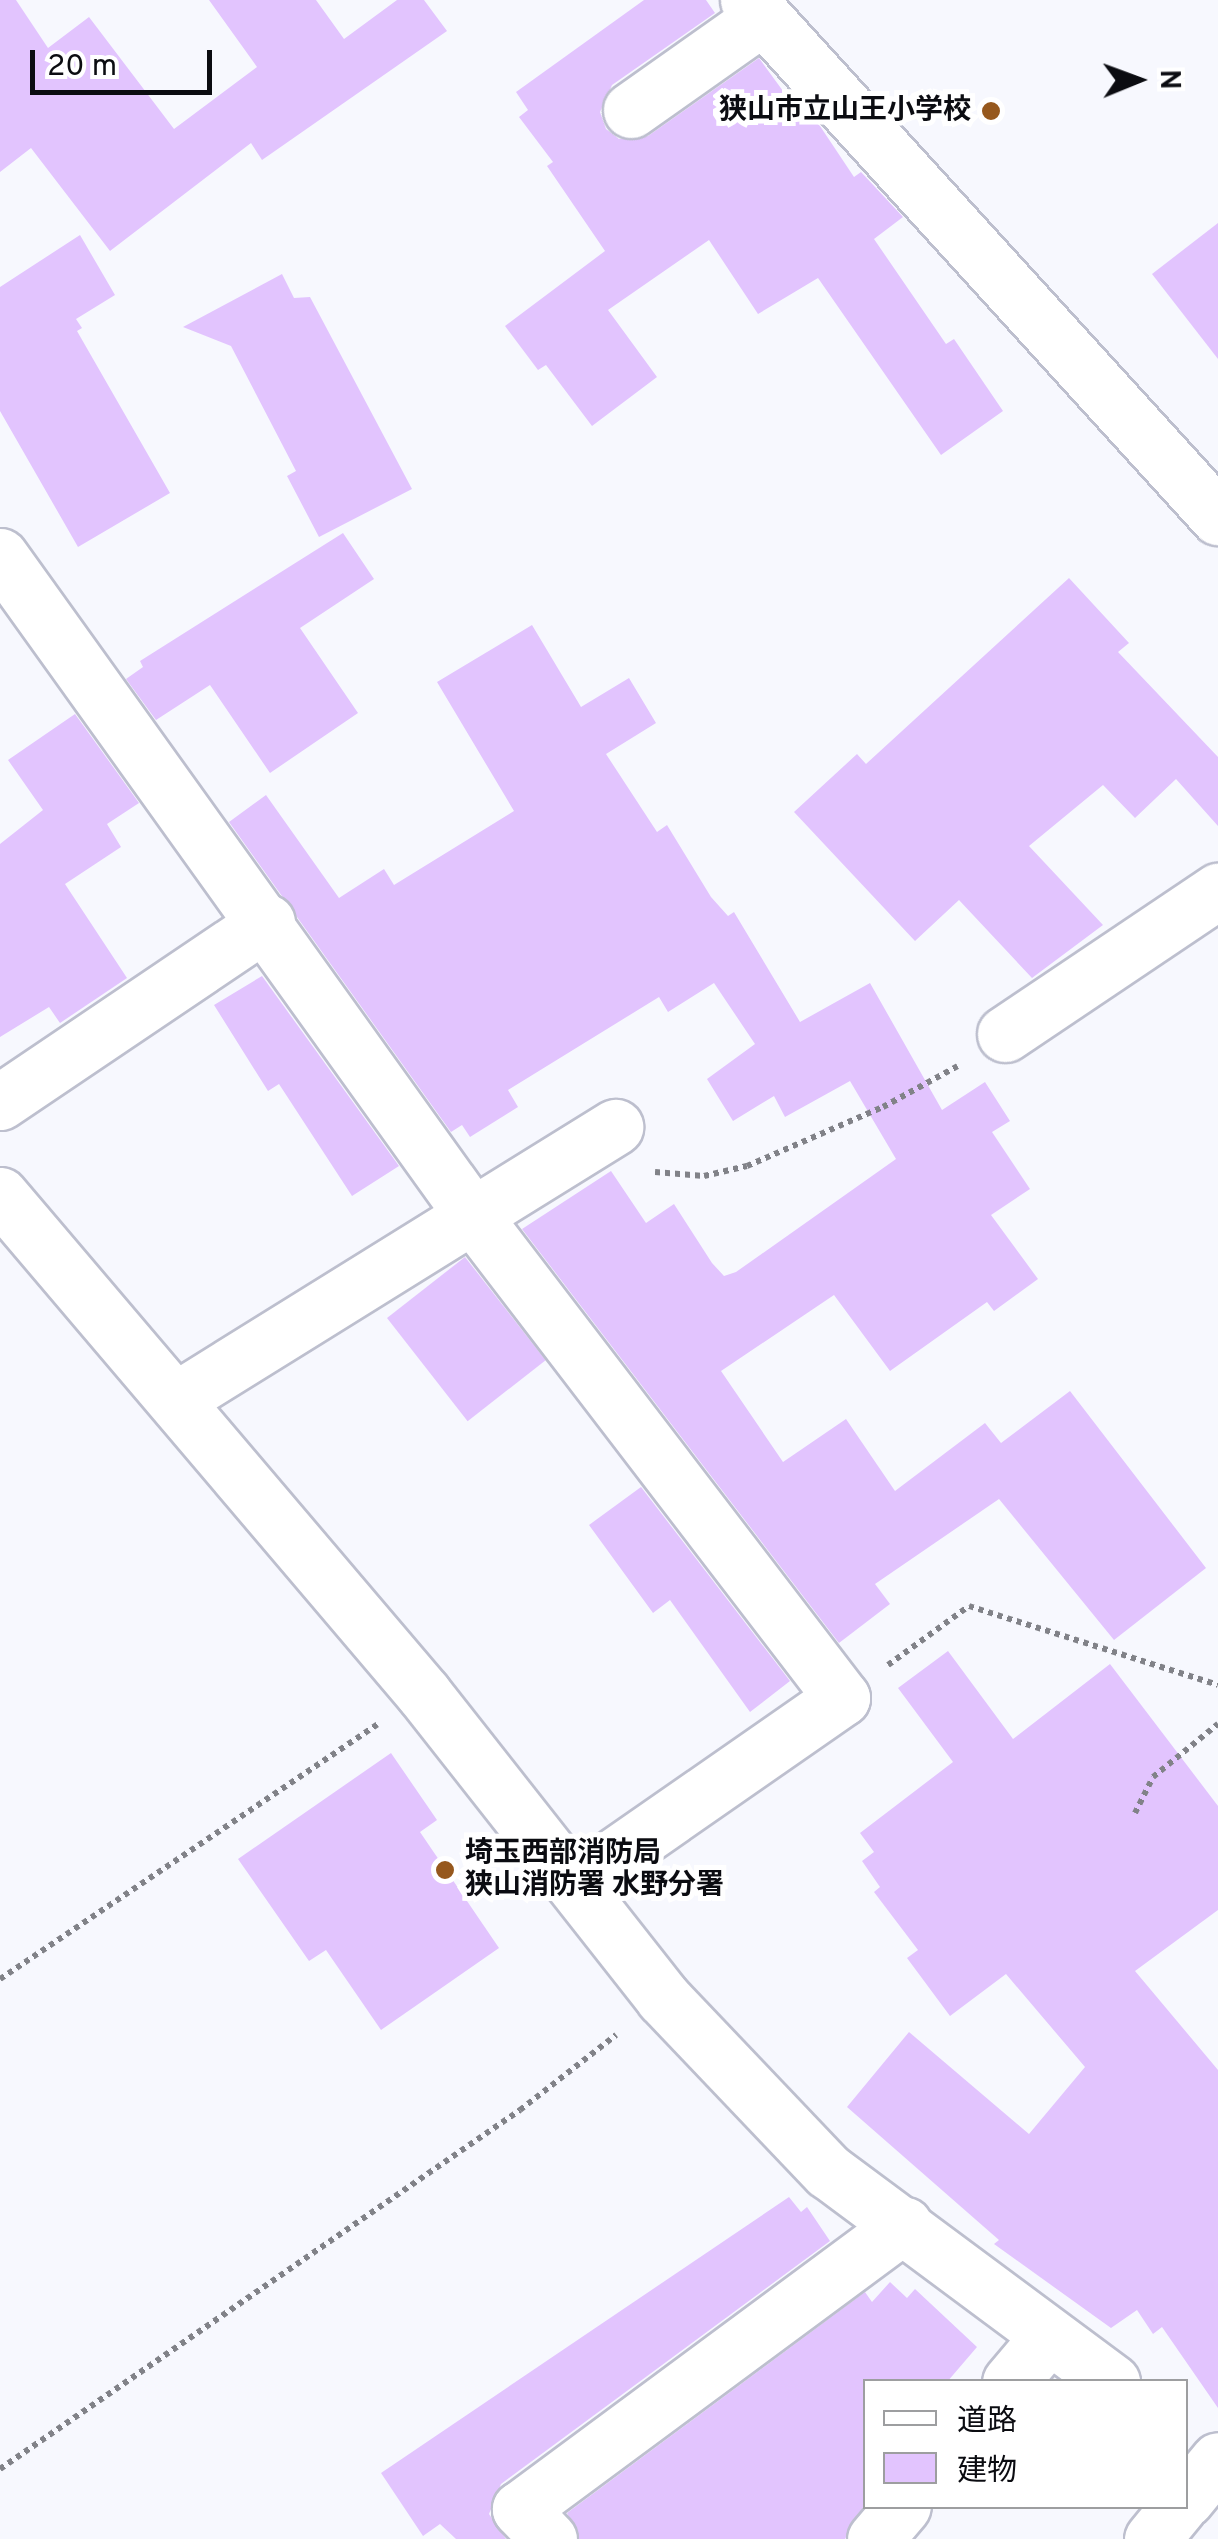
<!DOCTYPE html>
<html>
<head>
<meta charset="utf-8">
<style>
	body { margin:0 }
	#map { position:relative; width:1218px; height:2539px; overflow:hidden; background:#f7f8fe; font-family:Overpass,"Noto Sans JP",sans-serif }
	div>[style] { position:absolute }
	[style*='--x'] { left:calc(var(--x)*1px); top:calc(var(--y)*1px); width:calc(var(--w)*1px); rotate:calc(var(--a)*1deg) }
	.building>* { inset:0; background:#e2c4fe; transform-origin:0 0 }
	.path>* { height:6px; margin-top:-3px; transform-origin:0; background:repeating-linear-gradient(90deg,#818288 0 5px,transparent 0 10px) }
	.roads { filter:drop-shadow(2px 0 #bdbfce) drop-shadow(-2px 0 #bdbfce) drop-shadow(0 2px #bdbfce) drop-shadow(0 -2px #bdbfce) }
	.minor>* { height:55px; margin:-27.5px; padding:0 27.5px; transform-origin:27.5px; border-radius:27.5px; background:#fff }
	.dots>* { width:28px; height:28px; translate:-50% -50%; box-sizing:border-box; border:5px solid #fff; border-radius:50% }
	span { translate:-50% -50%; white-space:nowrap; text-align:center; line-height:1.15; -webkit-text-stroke:10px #fff; paint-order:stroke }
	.poi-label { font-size:28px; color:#0b0c11; font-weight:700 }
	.right { translate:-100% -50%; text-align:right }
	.left { translate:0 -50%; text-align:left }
	.legend { position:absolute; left:863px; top:2379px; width:325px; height:130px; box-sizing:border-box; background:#fff; border:2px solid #9d9ea0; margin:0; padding:12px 18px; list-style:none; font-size:30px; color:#0b0c11 }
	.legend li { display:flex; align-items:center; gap:20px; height:50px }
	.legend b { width:50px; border:2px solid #9d9ea0 }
	.north { position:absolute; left:1088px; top:30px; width:100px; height:100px; -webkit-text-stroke:8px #fff; paint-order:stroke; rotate:89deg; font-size:28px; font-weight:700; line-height:40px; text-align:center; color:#0b0c11 }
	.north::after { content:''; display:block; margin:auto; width:35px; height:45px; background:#0b0c11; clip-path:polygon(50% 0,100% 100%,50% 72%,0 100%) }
	.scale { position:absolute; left:30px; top:50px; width:182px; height:45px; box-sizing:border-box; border:5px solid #0b0c11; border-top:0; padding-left:12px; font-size:30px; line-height:35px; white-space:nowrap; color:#0b0c11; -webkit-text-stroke:8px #fff; paint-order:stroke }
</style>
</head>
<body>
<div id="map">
	<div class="building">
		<i style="clip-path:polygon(0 0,16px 0,48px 48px,89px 17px,174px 129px,257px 67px,209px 0,316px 0,344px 39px,397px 0,424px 0,447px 31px,262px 160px,251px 143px,110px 251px,31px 148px,0 172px)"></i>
		<i style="clip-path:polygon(644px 0,706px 0,715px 13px,612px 85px,600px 112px,606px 129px,619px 139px,648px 136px,759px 58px,791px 102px,820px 126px,854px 177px,861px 172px,903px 217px,874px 239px,946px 344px,954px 339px,1003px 411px,941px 455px,818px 278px,758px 314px,709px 240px,608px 310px,657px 377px,592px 426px,546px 365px,538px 370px,505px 326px,605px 251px,547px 166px,553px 162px,519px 117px,528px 110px,516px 92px)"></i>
		<i style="clip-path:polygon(1218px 223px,1218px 359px,1152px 274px)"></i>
		<i style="clip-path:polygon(80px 235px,115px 295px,76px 319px,82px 328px,77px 331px,170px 493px,78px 547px,0 411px,0 287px)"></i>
		<i style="clip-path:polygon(282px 274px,294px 298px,310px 297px,412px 489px,319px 537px,287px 476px,296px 471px,231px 346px,183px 327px)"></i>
		<i style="clip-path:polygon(343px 533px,374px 579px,300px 628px,358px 713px,270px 773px,210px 685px,156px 720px,126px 679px,143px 667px,140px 661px)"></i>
		<i style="clip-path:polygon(1069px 578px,1129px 643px,1118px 652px,1218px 757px,1218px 826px,1176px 779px,1135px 818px,1103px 785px,1029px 846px,1103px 925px,1032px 978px,959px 900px,915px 941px,794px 812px,857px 754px,866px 764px)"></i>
		<i style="clip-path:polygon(532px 625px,581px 707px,629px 678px,656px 723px,606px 754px,657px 832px,667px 825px,711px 897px,728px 916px,734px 912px,800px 1022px,870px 983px,942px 1110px,985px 1082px,1010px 1121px,992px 1132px,1030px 1189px,991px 1215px,1038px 1279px,994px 1311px,987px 1302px,890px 1371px,834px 1295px,721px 1371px,783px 1462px,846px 1419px,895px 1491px,985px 1423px,1001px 1443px,1070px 1391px,1206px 1568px,1114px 1640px,999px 1499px,875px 1584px,890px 1604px,839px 1643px,522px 1229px,611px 1171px,646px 1223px,674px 1204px,712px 1263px,724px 1276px,736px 1272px,896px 1159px,850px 1081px,785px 1117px,774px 1096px,733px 1121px,707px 1079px,755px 1044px,714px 983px,668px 1012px,659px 997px,508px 1090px,518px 1107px,470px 1137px,462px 1125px,451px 1132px,229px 822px,266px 795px,339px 898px,384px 869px,394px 885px,514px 811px,437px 682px)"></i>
		<i style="clip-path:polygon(75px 714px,139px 803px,107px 824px,121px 847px,65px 884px,127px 978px,60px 1023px,49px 1007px,0 1037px,0 844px,43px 810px,8px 760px)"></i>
		<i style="clip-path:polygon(262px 976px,399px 1166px,352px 1196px,279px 1084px,268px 1091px,214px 1005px)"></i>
		<i style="left:465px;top:1257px;width:131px;height:99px;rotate:52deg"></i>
		<i style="clip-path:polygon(641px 1487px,790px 1681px,750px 1712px,670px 1600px,653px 1613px,589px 1525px)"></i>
		<i style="clip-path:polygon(948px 1651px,1013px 1739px,1110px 1664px,1218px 1806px,1218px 1910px,1135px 1971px,1218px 2070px,1218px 2408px,1162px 2327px,1153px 2334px,1137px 2310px,1111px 2328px,994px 2244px,999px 2240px,847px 2107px,909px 2032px,1029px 2134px,1085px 2067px,1006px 1974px,950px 2016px,907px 1958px,918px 1950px,874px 1892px,880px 1887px,862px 1861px,874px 1852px,860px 1833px,953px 1762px,898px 1688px)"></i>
		<i style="clip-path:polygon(391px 1753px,437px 1820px,420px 1832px,499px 1948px,381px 2030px,326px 1950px,309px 1961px,238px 1859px)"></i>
		<i style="clip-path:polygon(789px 2197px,801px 2212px,807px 2207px,830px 2241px,501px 2484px,489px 2514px,506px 2539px,456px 2539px,440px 2524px,423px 2536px,381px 2473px)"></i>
		<i style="clip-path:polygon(890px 2282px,907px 2298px,915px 2289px,977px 2347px,947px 2382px,865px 2382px,866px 2502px,845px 2539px,579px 2539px,567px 2513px,865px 2292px,872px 2302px)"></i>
	</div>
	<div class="path">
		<i style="--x:655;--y:1172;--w:49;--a:4.7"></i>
		<i style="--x:704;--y:1176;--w:44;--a:-13.1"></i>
		<i style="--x:747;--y:1166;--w:148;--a:-23.5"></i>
		<i style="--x:883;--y:1107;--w:85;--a:-28.7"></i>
		<i style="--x:888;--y:1665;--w:100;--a:-36.1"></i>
		<i style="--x:969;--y:1606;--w:261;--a:17.6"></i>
		<i style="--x:1135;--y:1813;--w:40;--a:-63.4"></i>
		<i style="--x:1153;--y:1777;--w:84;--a:-39.2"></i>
		<i style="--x:0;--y:1979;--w:455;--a:-34"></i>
		<i style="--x:0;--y:2469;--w:632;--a:-34.62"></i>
		<i style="--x:520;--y:2110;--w:122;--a:-38"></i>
	</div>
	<div class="roads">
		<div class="minor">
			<i style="--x:748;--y:0;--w:699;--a:47.73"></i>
			<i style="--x:631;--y:110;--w:161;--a:-35.2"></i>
			<i style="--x:0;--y:556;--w:812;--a:54.37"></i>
			<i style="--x:473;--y:1216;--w:607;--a:52.56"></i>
			<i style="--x:842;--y:1698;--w:323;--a:145.2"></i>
			<i style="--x:1005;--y:1034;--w:257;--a:-33.9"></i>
			<i style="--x:0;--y:1102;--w:322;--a:-34"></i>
			<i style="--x:0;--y:1195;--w:655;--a:49.65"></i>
			<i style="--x:424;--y:1694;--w:387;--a:51.8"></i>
			<i style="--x:663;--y:1998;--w:239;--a:46.4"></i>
			<i style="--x:828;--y:2171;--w:354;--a:36.6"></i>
			<i style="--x:177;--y:1399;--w:516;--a:-31.84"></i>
			<i style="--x:1010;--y:2382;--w:57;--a:-49.9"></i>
			<i style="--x:1186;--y:2499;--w:50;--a:-50.6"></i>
			<i style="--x:549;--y:2539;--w:42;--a:-134"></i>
			<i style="--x:520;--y:2509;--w:478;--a:-36.5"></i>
			<i style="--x:875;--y:2539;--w:43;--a:-49.7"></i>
			<i style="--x:1152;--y:2539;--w:43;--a:-50.7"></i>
		</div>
	</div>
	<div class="dots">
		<i style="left:991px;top:111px;background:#96581d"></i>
		<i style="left:445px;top:1870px;background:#96581d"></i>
	</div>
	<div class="poi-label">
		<span class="right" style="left:971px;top:111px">狭山市立山王小学校</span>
		<span class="left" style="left:465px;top:1870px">埼玉西部消防局<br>狭山消防署 水野分署</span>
	</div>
	<ul class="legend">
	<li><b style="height:12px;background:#fff"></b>道路</li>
	<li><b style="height:28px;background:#e2c4fe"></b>建物</li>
	</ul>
	<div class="north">N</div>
	<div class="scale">20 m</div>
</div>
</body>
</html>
